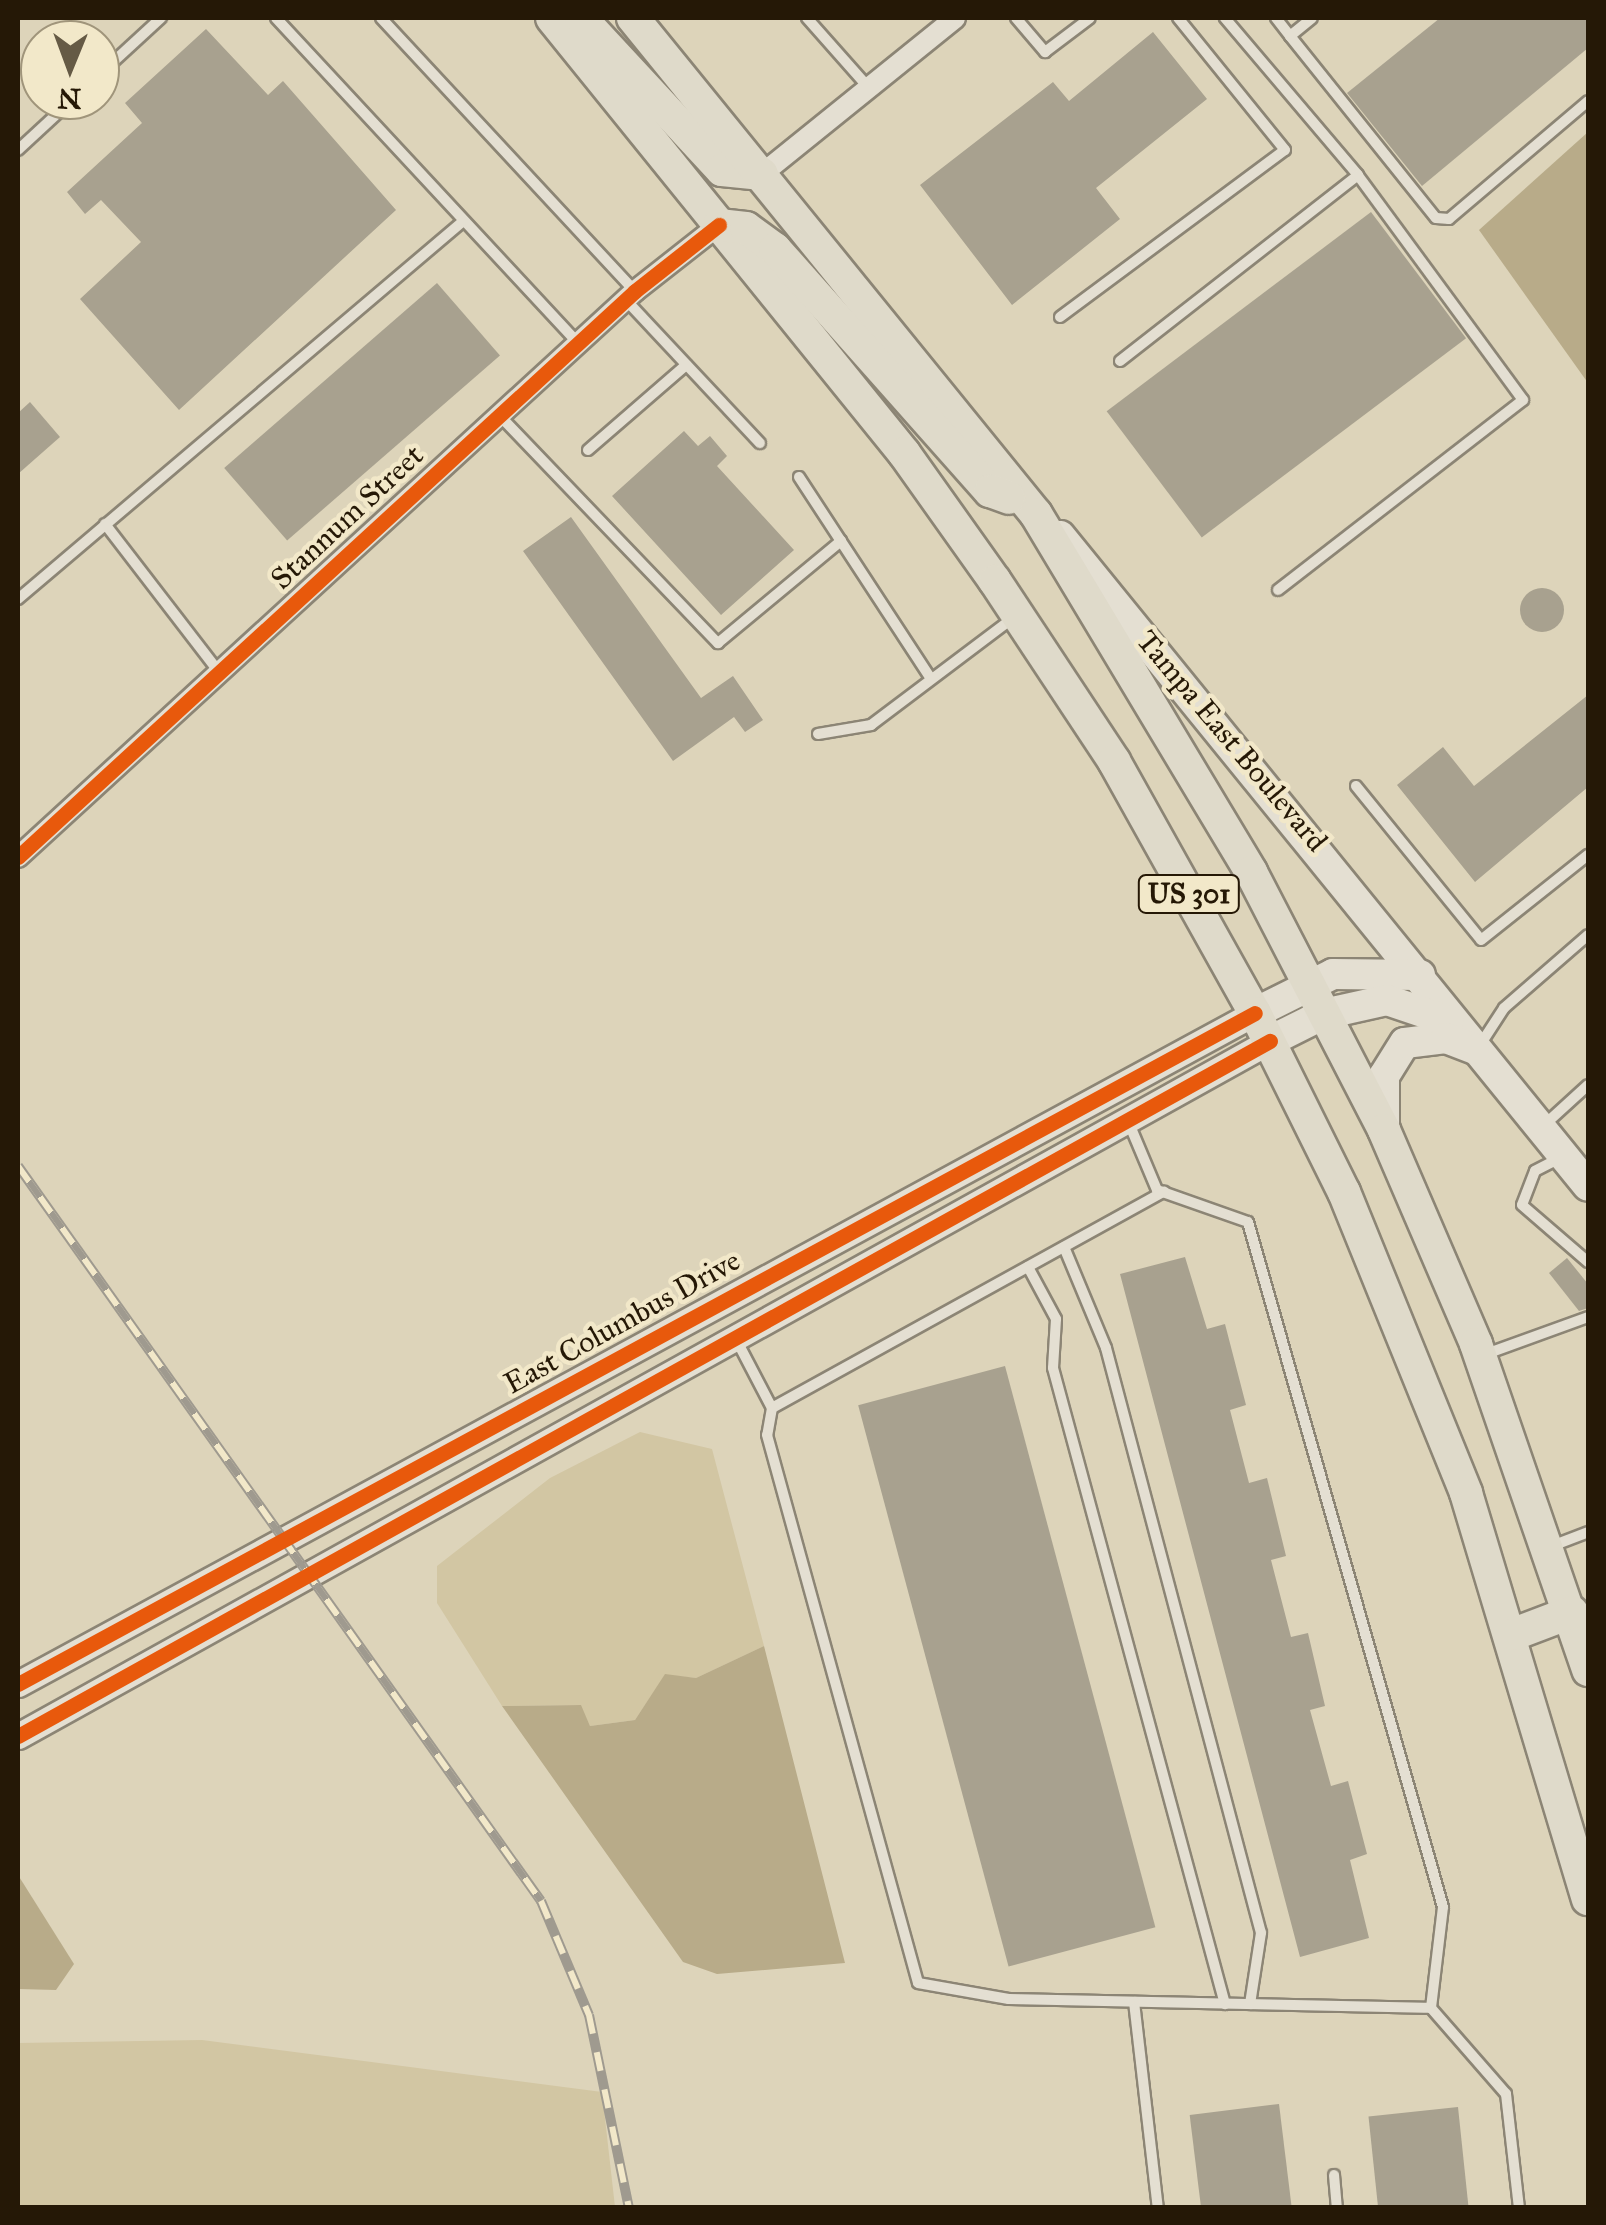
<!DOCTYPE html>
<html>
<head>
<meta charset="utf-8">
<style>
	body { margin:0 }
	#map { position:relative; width:1606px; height:2225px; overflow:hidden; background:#ddd4ba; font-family:"IM FELL Great Primer",serif }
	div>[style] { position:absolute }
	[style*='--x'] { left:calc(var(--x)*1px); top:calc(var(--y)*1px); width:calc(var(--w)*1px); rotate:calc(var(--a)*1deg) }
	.green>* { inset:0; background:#d2c6a3 }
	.water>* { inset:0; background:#b8ab89 }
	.building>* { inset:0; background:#a8a18f; transform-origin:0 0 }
	.round { border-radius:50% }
	.roads { filter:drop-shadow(2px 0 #8c8575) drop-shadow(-2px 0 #8c8575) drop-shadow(0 2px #8c8575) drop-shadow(0 -2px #8c8575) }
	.service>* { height:10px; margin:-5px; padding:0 5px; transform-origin:5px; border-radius:5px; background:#e4dfd2 }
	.minor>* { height:20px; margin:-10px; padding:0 10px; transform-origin:10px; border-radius:10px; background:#e4dfd2 }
	.tertiary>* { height:25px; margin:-12.5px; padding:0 12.5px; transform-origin:12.5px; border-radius:12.5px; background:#e4dfd2 }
	.secondary>* { height:30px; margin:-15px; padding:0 15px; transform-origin:15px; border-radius:15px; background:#e4dfd2 }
	.primary>* { height:32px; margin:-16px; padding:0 16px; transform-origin:16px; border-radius:16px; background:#dfdaca }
	.rail>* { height:10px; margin-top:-5px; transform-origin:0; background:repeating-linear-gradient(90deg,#f2e8c9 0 19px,#9f9a8f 0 38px); box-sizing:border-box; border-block:2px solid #9f9a8f }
	.cycleway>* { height:15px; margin:-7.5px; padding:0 7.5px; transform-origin:7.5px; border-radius:7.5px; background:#e8590c }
	span { translate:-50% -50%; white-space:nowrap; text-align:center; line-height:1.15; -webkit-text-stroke:9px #f2e8c9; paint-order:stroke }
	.shield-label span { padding:2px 8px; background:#f2e8c9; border:2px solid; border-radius:8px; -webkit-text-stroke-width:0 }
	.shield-label { font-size:28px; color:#251806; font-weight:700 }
	.street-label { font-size:30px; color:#251806 }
	.frame { position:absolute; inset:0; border:20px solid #251806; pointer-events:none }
	.north { position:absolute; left:20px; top:20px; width:100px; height:100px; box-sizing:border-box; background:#f2e8c9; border:2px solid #a0957b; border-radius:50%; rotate:181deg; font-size:28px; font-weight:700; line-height:40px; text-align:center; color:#251806 }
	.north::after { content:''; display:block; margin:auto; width:35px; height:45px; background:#655a45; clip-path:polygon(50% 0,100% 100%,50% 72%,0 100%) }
</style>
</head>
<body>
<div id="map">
	<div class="green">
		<i style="clip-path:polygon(640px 1432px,712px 1449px,764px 1646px,696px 1678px,665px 1675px,635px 1720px,590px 1726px,580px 1705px,502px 1706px,437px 1603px,437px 1566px,550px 1478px)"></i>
		<i style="clip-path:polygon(202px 2040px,602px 2092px,615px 2207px,18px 2207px,18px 2043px)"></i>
	</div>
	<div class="water">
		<i style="clip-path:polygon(1588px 132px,1588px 383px,1479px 230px)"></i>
		<i style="clip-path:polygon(764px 1646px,845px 1963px,717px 1974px,683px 1962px,502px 1706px,581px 1705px,590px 1726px,635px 1720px,665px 1674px,696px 1678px)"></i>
		<i style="clip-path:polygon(18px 1875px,74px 1964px,56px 1990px,18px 1989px)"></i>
	</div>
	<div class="building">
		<i style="clip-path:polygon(1440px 18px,1588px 18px,1588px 48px,1422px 186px,1347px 93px)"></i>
		<i style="clip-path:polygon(206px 29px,268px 95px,283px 81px,396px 210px,179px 410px,80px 299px,141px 242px,101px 200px,85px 214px,67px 192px,142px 123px,125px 103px)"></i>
		<i style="clip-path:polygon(1153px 32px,1207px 99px,1096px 188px,1120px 219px,1012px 305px,920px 185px,1053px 82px,1069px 101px)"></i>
		<i style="left:1371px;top:212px;width:158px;height:331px;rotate:53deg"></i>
		<i style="left:437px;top:283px;width:96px;height:282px;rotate:49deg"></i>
		<i style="clip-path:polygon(30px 402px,60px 437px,18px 474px,18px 413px)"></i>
		<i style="clip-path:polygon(684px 431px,698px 446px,710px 436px,727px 456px,717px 466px,794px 550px,721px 615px,612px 496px)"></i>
		<i style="clip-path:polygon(571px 517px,701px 698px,733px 676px,763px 720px,745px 732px,734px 717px,673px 761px,523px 551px)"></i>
		<i class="round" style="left:1520px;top:588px;width:44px;height:44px"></i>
		<i style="clip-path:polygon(1588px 695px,1588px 787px,1475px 882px,1397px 785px,1443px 747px,1474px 786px)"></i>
		<i style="clip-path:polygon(1185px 1257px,1207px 1329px,1225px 1324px,1246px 1405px,1230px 1410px,1249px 1483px,1267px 1478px,1286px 1556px,1271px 1560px,1291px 1637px,1308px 1633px,1325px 1706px,1310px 1710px,1331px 1786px,1348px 1781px,1367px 1854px,1350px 1860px,1369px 1938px,1300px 1957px,1120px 1274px)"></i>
		<i style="clip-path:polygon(1567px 1258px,1588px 1284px,1588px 1308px,1579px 1311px,1549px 1273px)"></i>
		<i style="left:1005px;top:1366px;width:581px;height:152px;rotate:75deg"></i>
		<i style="left:1279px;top:2104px;width:105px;height:90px;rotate:83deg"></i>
		<i style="left:1458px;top:2107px;width:102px;height:90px;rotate:84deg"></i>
	</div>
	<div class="roads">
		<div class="service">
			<i style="--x:276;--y:18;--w:444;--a:47.1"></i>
			<i style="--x:381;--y:18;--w:373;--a:47.1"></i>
			<i style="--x:807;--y:18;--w:94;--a:48.5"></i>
			<i style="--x:1016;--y:18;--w:45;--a:49.5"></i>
			<i style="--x:1045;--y:52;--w:56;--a:-37.1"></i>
			<i style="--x:1276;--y:18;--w:23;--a:52"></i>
			<i style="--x:1290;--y:36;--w:28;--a:-39"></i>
			<i style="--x:1290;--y:36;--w:233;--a:51.3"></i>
			<i style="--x:1436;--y:218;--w:13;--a:4"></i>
			<i style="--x:1449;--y:219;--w:182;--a:-40.3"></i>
			<i style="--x:100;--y:74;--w:83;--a:-42.6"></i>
			<i style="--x:18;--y:150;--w:74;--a:-42.8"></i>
			<i style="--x:626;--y:300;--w:196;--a:46.9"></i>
			<i style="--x:1060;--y:317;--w:280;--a:-36.6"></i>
			<i style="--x:1285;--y:150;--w:170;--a:-129"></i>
			<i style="--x:1120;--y:361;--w:302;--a:-38"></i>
			<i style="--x:1358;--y:175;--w:206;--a:-130.3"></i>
			<i style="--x:500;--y:416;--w:315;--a:46.2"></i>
			<i style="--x:718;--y:643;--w:160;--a:-39.7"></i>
			<i style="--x:588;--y:450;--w:130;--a:-40.9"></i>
			<i style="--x:799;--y:477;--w:238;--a:56.8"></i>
			<i style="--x:105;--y:524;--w:187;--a:52.4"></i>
			<i style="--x:1278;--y:590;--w:310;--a:-37.8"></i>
			<i style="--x:1523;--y:400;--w:279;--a:-126.3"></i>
			<i style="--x:18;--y:599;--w:581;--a:-40.32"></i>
			<i style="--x:818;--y:734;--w:54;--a:-9.6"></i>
			<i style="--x:871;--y:725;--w:178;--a:-37"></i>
			<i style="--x:1356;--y:786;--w:198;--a:50.9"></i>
			<i style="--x:1481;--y:940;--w:137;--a:-38.5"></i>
			<i style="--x:1480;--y:1045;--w:44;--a:-57"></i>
			<i style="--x:1504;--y:1008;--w:111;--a:-41"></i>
			<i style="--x:1128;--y:1121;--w:75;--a:67.2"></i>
			<i style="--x:1157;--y:1190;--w:96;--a:19.4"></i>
			<i style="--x:1248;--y:1222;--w:712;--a:74.11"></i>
			<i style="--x:1443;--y:1907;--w:102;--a:96.8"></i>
			<i style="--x:1431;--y:2008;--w:114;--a:48.9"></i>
			<i style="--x:1506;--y:2094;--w:115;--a:83.5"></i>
			<i style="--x:1542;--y:1127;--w:62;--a:-42.4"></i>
			<i style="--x:1560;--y:1158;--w:28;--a:153"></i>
			<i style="--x:1535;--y:1171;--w:36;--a:111"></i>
			<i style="--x:1522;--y:1205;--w:87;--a:40.8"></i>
			<i style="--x:1064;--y:1247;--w:109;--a:67.4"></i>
			<i style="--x:1106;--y:1348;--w:605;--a:75.16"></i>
			<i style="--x:1261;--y:1933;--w:72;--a:98.8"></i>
			<i style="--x:1028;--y:1267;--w:59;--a:61.7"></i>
			<i style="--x:1056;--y:1319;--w:49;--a:93.5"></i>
			<i style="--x:1053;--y:1368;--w:659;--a:74.87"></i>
			<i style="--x:738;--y:1343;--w:73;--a:62.4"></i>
			<i style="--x:772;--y:1408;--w:448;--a:-28.9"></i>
			<i style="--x:1486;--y:1354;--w:109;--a:-19.9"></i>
			<i style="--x:772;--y:1408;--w:27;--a:100"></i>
			<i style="--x:767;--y:1435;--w:568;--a:74.59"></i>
			<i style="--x:918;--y:1983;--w:92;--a:10"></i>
			<i style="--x:1009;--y:1999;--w:422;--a:1.2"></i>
			<i style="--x:1552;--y:1546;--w:39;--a:-21"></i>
			<i style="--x:1134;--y:2002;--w:207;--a:83.4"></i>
			<i style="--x:1334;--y:2175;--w:33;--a:85"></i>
		</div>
		<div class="minor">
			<i style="--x:762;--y:174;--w:248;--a:-38.9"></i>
			<i style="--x:18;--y:857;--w:837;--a:-42.53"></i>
			<i style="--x:635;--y:291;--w:107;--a:-38.2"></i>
		</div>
		<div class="tertiary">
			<i style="--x:18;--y:1684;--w:1407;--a:-28.48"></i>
			<i style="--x:18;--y:1736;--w:1432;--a:-29.04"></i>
		</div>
		<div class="secondary">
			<i style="--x:1060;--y:536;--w:837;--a:50.91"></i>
			<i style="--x:1255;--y:1013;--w:87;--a:-26.6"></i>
			<i style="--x:1333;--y:974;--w:87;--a:0.7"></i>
			<i style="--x:1270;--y:1041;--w:60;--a:-26.6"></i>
			<i style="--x:1324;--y:1014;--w:65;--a:-12.5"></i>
			<i style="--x:1387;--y:1000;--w:65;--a:18.7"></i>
			<i style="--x:1384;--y:1130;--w:54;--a:-90"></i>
			<i style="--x:1384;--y:1076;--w:39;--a:-58"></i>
			<i style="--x:1405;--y:1043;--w:41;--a:-7"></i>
			<i style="--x:1446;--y:1038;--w:30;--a:21"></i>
		</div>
		<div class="primary">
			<i style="--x:552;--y:18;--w:560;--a:51.02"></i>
			<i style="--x:904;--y:453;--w:157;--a:54.6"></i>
			<i style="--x:995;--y:581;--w:216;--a:56.5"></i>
			<i style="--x:1114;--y:761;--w:289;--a:60.8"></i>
			<i style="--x:1255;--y:1013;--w:200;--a:63.6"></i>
			<i style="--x:1344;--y:1192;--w:325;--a:67.9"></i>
			<i style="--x:1466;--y:1493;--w:424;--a:73.3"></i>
			<i style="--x:581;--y:18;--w:207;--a:47.2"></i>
			<i style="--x:722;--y:170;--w:40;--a:5.7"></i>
			<i style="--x:633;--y:18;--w:639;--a:50.91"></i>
			<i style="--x:1036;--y:514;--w:418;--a:59"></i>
			<i style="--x:1251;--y:872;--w:290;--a:62.7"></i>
			<i style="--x:1384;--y:1130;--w:233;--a:66.7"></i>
			<i style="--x:1476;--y:1344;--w:345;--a:71"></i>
			<i style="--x:719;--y:225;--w:27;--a:6"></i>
			<i style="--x:746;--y:228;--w:36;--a:36"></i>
			<i style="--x:775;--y:249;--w:324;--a:48.4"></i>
			<i style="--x:990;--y:491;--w:20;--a:20"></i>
			<i style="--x:1514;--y:1634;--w:62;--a:-20.8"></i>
		</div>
	</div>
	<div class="rail">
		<i style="--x:18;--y:1166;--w:902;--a:54.57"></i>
		<i style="--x:541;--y:1901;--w:124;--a:67.2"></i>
		<i style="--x:589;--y:2015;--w:197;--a:78.3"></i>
	</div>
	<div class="cycleway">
		<i style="--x:18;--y:857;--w:837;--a:-42.53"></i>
		<i style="--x:635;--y:291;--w:107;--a:-38.2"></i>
		<i style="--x:18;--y:1684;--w:1407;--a:-28.48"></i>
		<i style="--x:18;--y:1736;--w:1432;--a:-29.04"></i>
	</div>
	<div class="shield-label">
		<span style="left:1189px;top:894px">US 301</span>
	</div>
	<div class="street-label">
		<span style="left:347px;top:517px;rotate:-43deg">Stannum Street</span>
		<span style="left:1232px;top:741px;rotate:50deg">Tampa East Boulevard</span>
		<span style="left:622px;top:1322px;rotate:-29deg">East Columbus Drive</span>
	</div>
	<div class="frame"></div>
	<div class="north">N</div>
</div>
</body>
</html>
